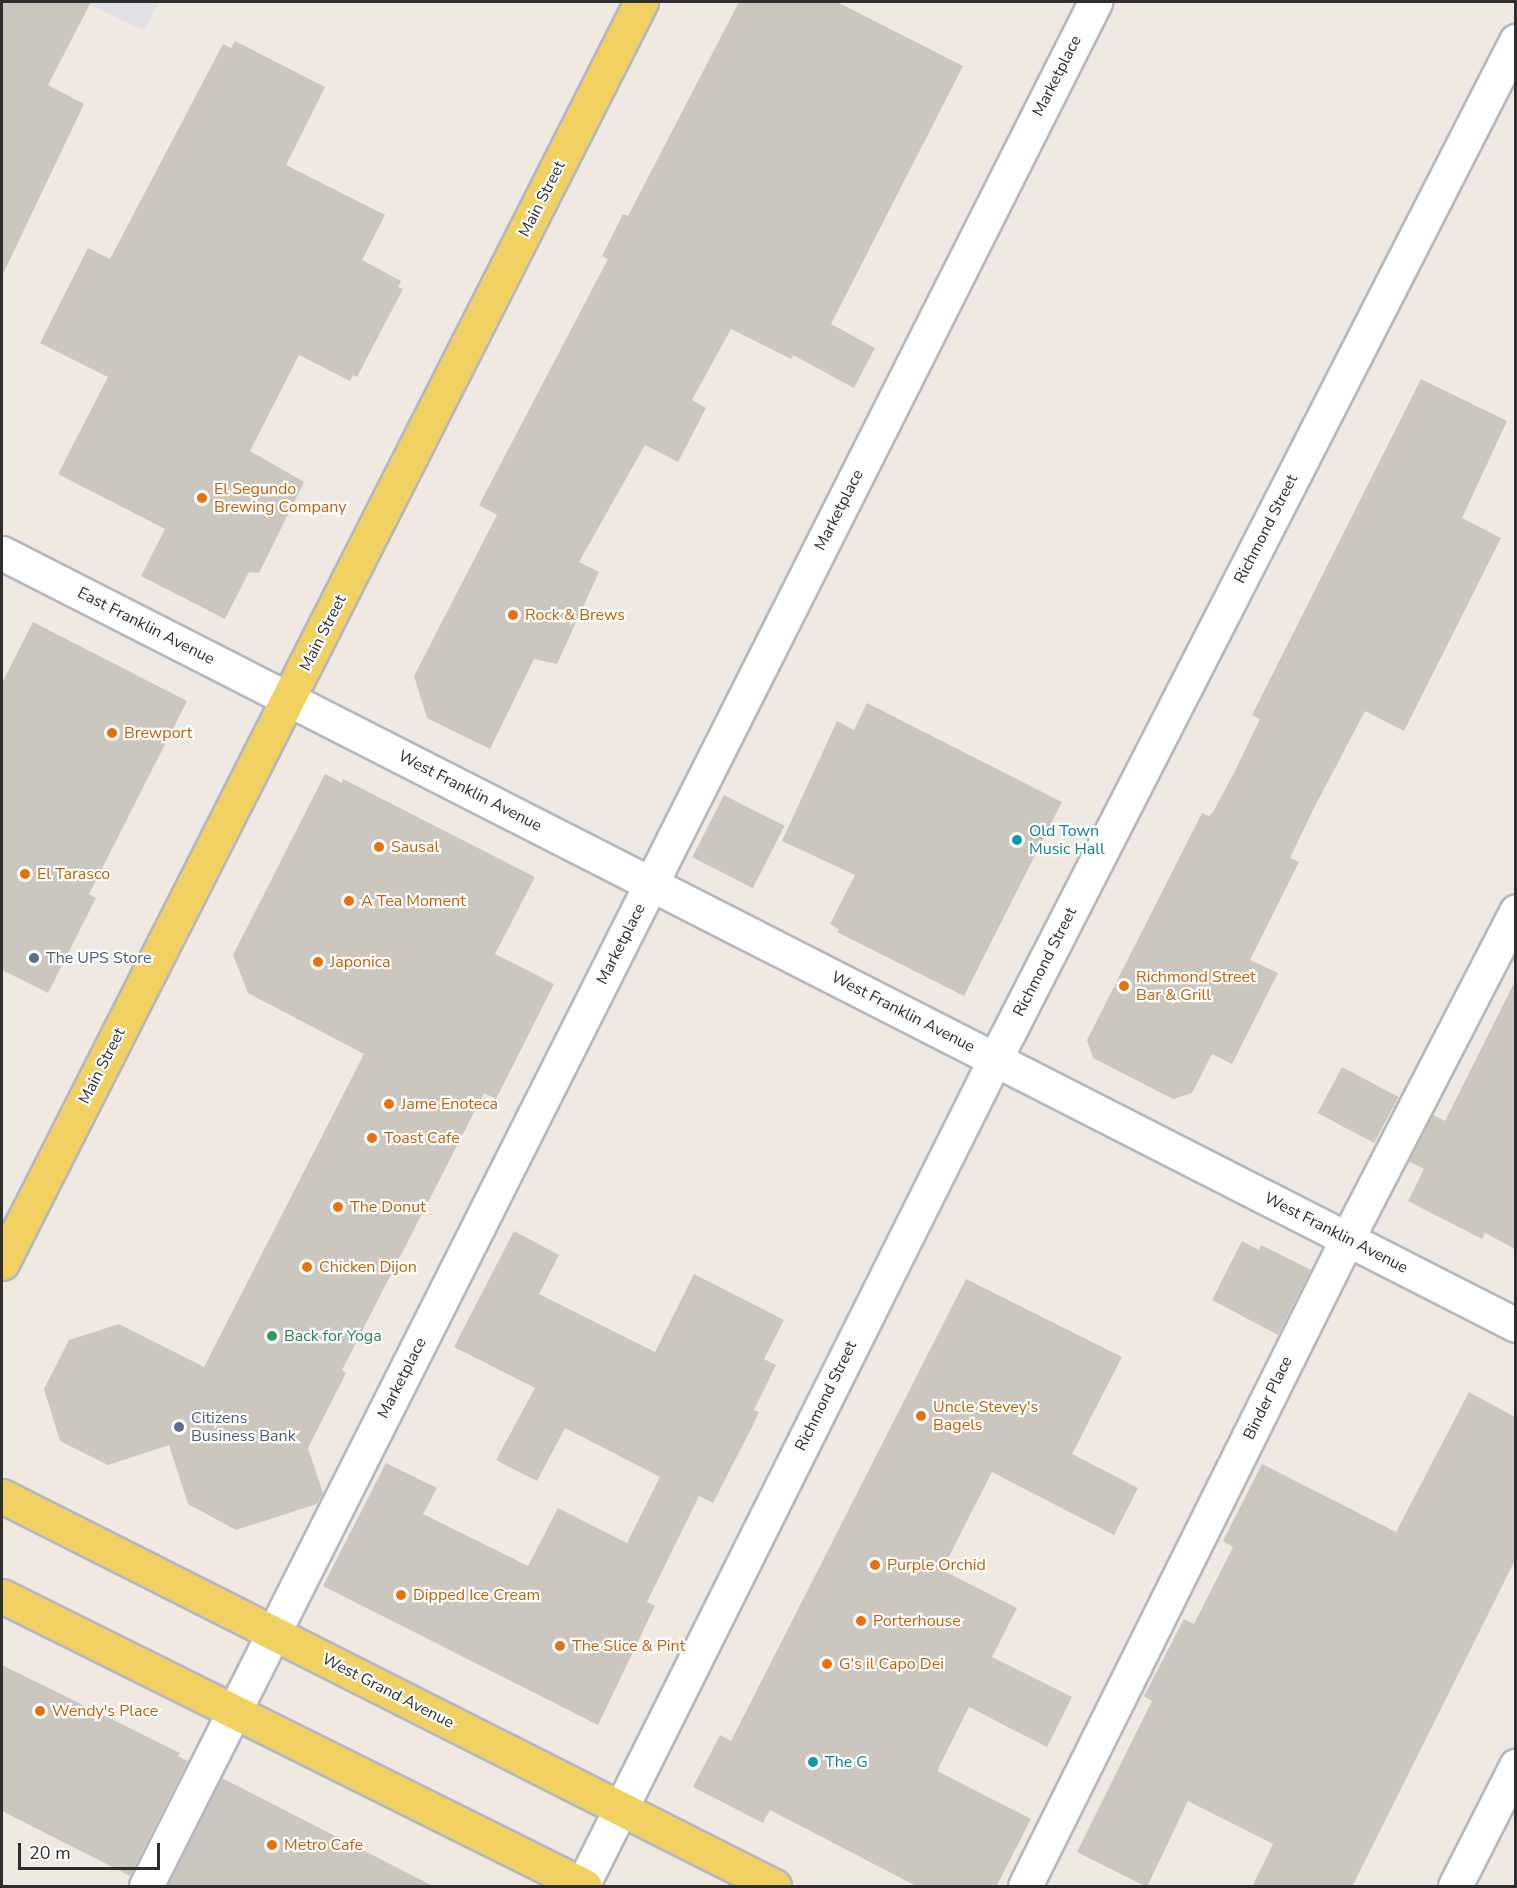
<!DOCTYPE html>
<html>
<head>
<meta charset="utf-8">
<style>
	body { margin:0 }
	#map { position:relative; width:1517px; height:1888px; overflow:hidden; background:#efe9e1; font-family:"Nunito Sans",sans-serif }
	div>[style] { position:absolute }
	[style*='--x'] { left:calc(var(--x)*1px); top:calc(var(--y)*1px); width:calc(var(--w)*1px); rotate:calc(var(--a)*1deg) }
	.industrial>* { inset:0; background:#e3e1e8 }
	.building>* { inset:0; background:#cbc7bf; transform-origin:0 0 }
	.roads { filter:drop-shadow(2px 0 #b4b7c1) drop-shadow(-2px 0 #b4b7c1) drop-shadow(0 2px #b4b7c1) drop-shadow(0 -2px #b4b7c1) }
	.minor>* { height:33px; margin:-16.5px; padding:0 16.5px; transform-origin:16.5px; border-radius:16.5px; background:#fff }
	.major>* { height:33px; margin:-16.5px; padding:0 16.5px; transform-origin:16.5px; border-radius:16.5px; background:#f2d163 }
	.dots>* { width:16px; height:16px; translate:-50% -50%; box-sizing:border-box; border:3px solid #fff; border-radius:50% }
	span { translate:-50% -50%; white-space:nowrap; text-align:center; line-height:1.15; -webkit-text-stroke:4.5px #fff; paint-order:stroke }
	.street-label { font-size:16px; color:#2e2e2e }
	.food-label { font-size:16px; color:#c56008 }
	.left { translate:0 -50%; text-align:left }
	.culture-label { font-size:16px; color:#0d838f }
	.service-label { font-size:16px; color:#4e5e75 }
	.leisure-label { font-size:16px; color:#27864d }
	.frame { position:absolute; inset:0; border:3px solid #2e2e2e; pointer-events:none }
	.scale { position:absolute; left:18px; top:1843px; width:142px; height:27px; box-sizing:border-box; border:3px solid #2e2e2e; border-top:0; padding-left:8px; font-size:18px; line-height:21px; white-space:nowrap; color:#2e2e2e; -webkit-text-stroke:4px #fff; paint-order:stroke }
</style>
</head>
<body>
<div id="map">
	<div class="industrial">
		<i style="clip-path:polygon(84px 2px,159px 2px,144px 31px)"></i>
	</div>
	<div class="building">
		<i style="clip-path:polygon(2px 2px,91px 2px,48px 85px,84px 104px,2px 276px)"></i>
		<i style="clip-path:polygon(739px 2px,837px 2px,963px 66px,831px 324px,875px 348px,854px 388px,793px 355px,791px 359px,731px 329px,692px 400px,706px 408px,678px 462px,645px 445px,579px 562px,599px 572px,557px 664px,534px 659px,490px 749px,427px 718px,414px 676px,497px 515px,479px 505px,608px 259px,602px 256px,623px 214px,628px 216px)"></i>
		<i style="clip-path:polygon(235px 41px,325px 87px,286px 165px,385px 215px,362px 260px,401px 281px,398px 287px,403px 289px,357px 377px,353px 375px,350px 381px,299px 355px,250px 451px,304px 482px,259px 573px,249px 572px,225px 619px,141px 576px,165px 529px,58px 474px,108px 377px,40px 343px,88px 248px,110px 259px,223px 44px,231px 48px)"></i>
		<i style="clip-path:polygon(1421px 379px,1507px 421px,1462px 518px,1501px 538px,1404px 731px,1365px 711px,1313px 810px,1290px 858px,1299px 862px,1250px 960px,1278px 973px,1232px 1064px,1212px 1054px,1192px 1093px,1173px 1099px,1093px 1058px,1087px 1040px,1202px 813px,1209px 816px,1213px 812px,1235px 771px,1260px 719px,1252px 715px)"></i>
		<i style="clip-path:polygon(33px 622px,187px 701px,89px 894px,96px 898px,48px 993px,2px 970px,2px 683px)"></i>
		<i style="clip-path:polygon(867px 703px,1062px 802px,964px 996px,837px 932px,839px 929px,830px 924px,855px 875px,782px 841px,837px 721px,854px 730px)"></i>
		<i style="clip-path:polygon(325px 774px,342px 783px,343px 779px,535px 877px,495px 954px,554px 984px,496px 1099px,484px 1093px,342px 1370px,346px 1373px,308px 1448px,323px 1493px,317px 1504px,236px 1530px,188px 1504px,169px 1445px,108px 1465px,60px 1441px,44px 1389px,69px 1340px,119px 1324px,204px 1367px,364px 1054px,248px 993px,233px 955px)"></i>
		<i style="left:724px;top:795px;width:68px;height:70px;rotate:27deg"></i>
		<i style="clip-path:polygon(1515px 981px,1515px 1249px,1485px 1233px,1482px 1239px,1408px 1201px,1424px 1169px,1408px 1161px,1432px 1114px,1445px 1121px)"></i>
		<i style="left:1342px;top:1067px;width:64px;height:52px;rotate:28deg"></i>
		<i style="clip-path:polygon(514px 1231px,559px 1255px,539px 1294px,655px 1352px,694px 1274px,784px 1320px,764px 1359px,776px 1365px,754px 1410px,759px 1412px,752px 1427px,713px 1503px,699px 1496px,647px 1602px,655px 1606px,598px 1725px,323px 1586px,386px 1463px,437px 1488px,423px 1514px,528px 1566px,558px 1508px,627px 1543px,660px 1477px,565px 1428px,537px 1481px,496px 1460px,535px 1388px,454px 1347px)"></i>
		<i style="clip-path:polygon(1242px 1241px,1259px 1250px,1261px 1245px,1311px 1270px,1278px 1335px,1212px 1300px)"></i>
		<i style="clip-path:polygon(966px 1279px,1122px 1357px,1072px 1454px,1138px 1488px,1114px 1535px,992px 1472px,942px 1570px,1017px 1608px,992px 1657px,1072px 1697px,1047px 1747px,969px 1707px,937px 1771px,1031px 1819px,996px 1887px,918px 1887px,770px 1810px,763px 1823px,693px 1787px,720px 1735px,731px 1741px)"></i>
		<i style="clip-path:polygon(1469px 1392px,1515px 1417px,1515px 1560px,1352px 1887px,1252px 1887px,1273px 1844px,1188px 1801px,1147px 1887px,1077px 1852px,1152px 1701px,1144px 1696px,1184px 1619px,1194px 1624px,1233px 1547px,1223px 1541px,1262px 1464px,1396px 1532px)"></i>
		<i style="clip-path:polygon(2px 1665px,180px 1753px,178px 1756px,188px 1761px,130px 1876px,2px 1811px)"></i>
		<i style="clip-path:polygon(222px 1778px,435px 1887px,167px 1887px)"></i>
	</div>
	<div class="roads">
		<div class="minor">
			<i style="--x:2;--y:553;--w:1699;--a:27.02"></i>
			<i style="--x:146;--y:1886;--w:2110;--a:-63.26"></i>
			<i style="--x:582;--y:1886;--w:924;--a:-63.46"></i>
			<i style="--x:995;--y:1059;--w:1144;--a:-62.9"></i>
			<i style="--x:1025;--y:1886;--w:723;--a:-63.54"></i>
			<i style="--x:1347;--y:1239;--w:369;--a:-62.7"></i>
			<i style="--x:1455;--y:1886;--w:135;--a:-63.1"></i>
		</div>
		<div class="major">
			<i style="--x:2;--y:1263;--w:1414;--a:-63.13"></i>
			<i style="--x:2;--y:1496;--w:865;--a:26.8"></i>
			<i style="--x:2;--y:1596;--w:651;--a:26.45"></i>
		</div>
	</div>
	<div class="dots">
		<i style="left:202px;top:498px;background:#e8710a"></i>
		<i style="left:513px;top:615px;background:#e8710a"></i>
		<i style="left:112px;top:733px;background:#e8710a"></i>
		<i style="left:1017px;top:840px;background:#0f9aa8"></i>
		<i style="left:379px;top:847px;background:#e8710a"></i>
		<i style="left:25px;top:874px;background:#e8710a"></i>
		<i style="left:349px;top:901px;background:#e8710a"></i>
		<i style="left:34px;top:958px;background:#5c6f8a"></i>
		<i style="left:318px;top:962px;background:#e8710a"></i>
		<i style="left:1124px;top:986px;background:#e8710a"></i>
		<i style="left:389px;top:1104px;background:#e8710a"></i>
		<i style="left:372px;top:1138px;background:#e8710a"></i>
		<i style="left:338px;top:1207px;background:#e8710a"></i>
		<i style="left:307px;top:1267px;background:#e8710a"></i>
		<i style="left:272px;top:1336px;background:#2e9e5b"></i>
		<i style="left:921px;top:1416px;background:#e8710a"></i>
		<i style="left:179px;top:1427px;background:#5c6f8a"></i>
		<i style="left:875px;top:1565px;background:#e8710a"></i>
		<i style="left:401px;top:1595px;background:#e8710a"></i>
		<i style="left:861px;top:1621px;background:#e8710a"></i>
		<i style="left:560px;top:1646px;background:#e8710a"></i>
		<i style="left:827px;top:1664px;background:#e8710a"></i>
		<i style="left:40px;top:1711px;background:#e8710a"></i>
		<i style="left:813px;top:1762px;background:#0f9aa8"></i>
		<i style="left:272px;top:1845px;background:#e8710a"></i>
	</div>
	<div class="street-label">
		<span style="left:1057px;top:76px;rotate:-63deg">Marketplace</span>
		<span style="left:542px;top:199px;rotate:-63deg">Main Street</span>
		<span style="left:839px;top:510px;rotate:-63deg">Marketplace</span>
		<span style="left:1266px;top:529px;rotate:-63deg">Richmond Street</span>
		<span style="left:146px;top:626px;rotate:27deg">East Franklin Avenue</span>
		<span style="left:323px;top:633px;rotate:-63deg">Main Street</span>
		<span style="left:470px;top:791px;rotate:27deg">West Franklin Avenue</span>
		<span style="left:621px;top:944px;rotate:-63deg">Marketplace</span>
		<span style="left:1045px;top:962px;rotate:-63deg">Richmond Street</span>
		<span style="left:903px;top:1012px;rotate:27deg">West Franklin Avenue</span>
		<span style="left:102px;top:1066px;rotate:-63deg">Main Street</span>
		<span style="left:1336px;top:1233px;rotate:27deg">West Franklin Avenue</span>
		<span style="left:402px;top:1378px;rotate:-63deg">Marketplace</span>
		<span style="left:826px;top:1396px;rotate:-64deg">Richmond Street</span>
		<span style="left:1268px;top:1398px;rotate:-64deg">Binder Place</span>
		<span style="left:388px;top:1691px;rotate:27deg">West Grand Avenue</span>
	</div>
	<div class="food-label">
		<span class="left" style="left:214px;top:498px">El Segundo<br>Brewing Company</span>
		<span class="left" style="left:525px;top:615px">Rock &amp; Brews</span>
		<span class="left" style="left:124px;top:733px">Brewport</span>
		<span class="left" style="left:391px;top:847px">Sausal</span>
		<span class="left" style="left:37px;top:874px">El Tarasco</span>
		<span class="left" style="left:361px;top:901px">A Tea Moment</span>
		<span class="left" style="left:330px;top:962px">Japonica</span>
		<span class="left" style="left:1136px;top:986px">Richmond Street<br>Bar &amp; Grill</span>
		<span class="left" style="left:401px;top:1104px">Jame Enoteca</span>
		<span class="left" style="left:384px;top:1138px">Toast Cafe</span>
		<span class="left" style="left:350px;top:1207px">The Donut</span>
		<span class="left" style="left:319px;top:1267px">Chicken Dijon</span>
		<span class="left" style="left:933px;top:1416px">Uncle Stevey's<br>Bagels</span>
		<span class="left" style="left:887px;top:1565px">Purple Orchid</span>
		<span class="left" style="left:413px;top:1595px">Dipped Ice Cream</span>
		<span class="left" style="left:873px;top:1621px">Porterhouse</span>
		<span class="left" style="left:572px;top:1646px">The Slice &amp; Pint</span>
		<span class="left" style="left:839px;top:1664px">G's il Capo Dei</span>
		<span class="left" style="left:52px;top:1711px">Wendy's Place</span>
		<span class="left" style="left:284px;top:1845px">Metro Cafe</span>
	</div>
	<div class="culture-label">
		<span class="left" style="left:1029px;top:840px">Old Town<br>Music Hall</span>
		<span class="left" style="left:825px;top:1762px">The G</span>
	</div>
	<div class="service-label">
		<span class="left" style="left:46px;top:958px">The UPS Store</span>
		<span class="left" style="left:191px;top:1427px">Citizens<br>Business Bank</span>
	</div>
	<div class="leisure-label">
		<span class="left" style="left:284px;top:1336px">Back for Yoga</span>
	</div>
	<div class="frame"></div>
	<div class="scale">20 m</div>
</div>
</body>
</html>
